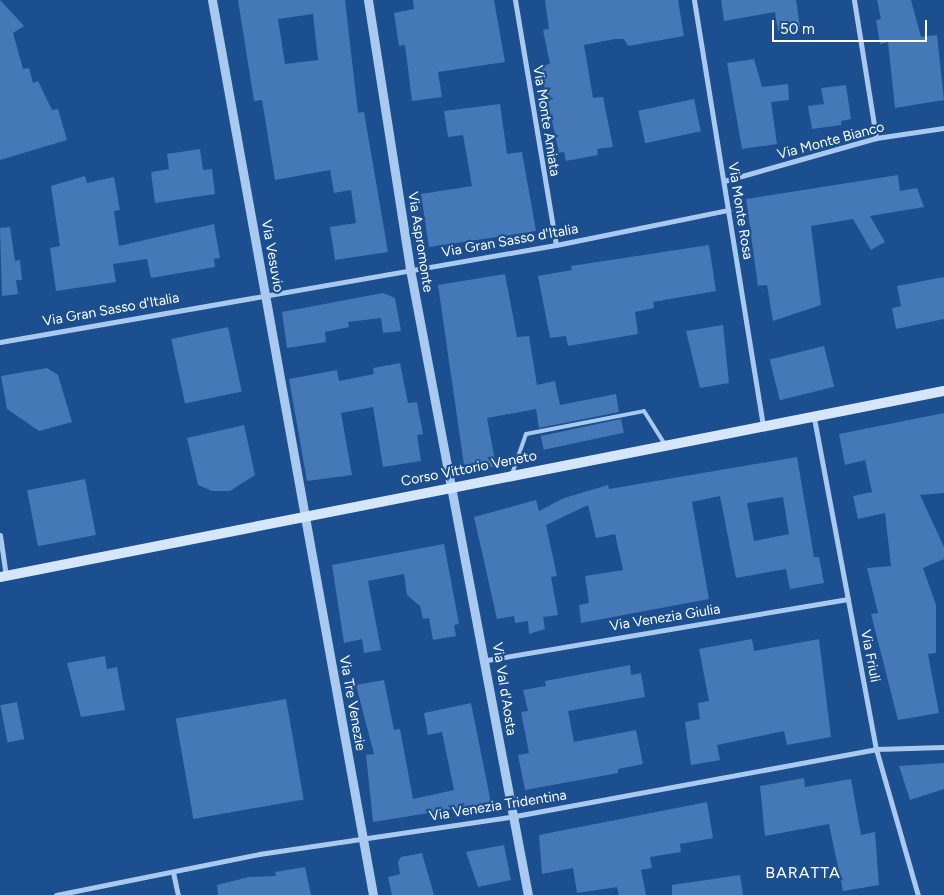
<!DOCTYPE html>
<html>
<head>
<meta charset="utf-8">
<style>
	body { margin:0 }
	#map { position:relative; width:944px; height:895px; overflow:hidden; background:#1b4f8f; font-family:Figtree,sans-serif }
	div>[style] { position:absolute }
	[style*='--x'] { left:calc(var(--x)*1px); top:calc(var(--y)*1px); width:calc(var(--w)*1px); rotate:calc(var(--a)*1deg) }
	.building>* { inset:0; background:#4478b7; transform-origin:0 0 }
	.service>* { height:4px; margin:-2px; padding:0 2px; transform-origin:2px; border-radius:2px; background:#a9c9ee }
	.minor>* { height:5px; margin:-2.5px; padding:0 2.5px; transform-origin:2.5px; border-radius:2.5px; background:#a9c9ee }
	.tertiary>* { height:9px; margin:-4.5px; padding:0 4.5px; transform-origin:4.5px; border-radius:4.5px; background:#a9c9ee }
	.secondary>* { height:10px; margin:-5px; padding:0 5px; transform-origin:5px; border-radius:5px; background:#d6e6fa }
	span { translate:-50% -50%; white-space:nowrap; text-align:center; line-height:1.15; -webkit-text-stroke:4.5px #1b4f8f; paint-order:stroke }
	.street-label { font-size:14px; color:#fff }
	.quarter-label { font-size:16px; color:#fff; letter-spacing:1px }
	.scale { position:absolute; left:772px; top:20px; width:155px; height:22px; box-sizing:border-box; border:2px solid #fff; border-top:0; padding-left:6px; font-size:15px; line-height:18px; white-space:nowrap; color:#fff; -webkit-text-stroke:4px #1b4f8f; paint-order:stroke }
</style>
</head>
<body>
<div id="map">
	<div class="building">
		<i style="clip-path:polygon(0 0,24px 26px,13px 33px,23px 69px,29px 68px,33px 83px,38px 81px,52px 110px,58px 109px,67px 140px,0 160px)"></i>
		<i style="clip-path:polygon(evenodd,238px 0,345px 0,358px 113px,364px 112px,388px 252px,335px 260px,330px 227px,356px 223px,351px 190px,334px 193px,330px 170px,275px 180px,262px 100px,254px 101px,238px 0,313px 14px,318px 60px,285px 64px,278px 19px,313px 14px)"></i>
		<i style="clip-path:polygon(413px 0,494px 0,505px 62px,438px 72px,442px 97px,412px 101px,405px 45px,399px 46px,394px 13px,414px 9px)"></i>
		<i style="clip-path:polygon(545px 0,678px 0,684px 36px,628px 46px,624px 39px,615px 39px,584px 45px,593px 98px,603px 97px,613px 147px,597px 149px,598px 155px,566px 161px,564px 152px,559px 153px,540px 66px,550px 64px,543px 30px,549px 29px)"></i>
		<i style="clip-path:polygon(721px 0,796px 0,800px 27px,778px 31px,775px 12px,724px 21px)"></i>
		<i style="clip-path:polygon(877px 0,911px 0,921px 37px,937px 35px,944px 100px,895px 108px,888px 42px,880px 44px,876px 20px,881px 19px)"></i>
		<i style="clip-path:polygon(754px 59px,762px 87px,788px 84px,789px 100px,771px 102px,777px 144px,742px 149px,727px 63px)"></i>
		<i style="clip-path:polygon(846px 85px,851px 119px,841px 121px,841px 125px,812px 129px,808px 106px,824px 104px,821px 88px)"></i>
		<i style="left:694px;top:99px;width:33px;height:57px;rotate:78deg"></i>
		<i style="clip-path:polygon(500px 104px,507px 154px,522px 152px,536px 231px,429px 247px,421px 194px,472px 186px,463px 135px,448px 137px,444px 111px)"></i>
		<i style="clip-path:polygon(200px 149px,203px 170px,212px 169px,215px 194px,155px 203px,151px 172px,169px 169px,167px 154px)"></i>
		<i style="clip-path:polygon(898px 175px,900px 191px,917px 188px,924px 207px,870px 216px,885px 242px,871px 250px,853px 219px,811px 226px,821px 305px,773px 321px,767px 285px,758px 286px,746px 199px)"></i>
		<i style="clip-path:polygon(85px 176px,87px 183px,114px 177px,120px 210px,114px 211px,119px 246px,214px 224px,220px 258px,214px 259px,215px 267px,151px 278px,147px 259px,113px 264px,116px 282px,56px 291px,50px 248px,60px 246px,51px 186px)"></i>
		<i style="clip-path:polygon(10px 227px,15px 261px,20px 260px,22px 280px,16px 280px,18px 294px,2px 296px,0 228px)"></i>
		<i style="clip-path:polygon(709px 245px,716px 291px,653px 302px,654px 308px,635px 312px,638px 334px,568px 346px,566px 336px,550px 338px,538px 276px,572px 270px,571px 266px)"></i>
		<i style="clip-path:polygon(505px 274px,517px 337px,529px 336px,537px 385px,555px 381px,560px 405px,616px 394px,619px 412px,539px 428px,536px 409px,487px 418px,496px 466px,465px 472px,438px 285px)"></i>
		<i style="clip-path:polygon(944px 277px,944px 319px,896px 329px,892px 308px,901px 306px,897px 286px)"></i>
		<i style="clip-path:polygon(383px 293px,395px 298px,401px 331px,383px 333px,381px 318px,348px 322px,349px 327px,325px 332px,326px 342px,287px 348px,282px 312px)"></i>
		<i style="clip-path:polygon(723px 325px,729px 383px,700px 388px,686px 331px)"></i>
		<i style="left:228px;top:327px;width:66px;height:58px;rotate:78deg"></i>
		<i style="left:824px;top:346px;width:42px;height:56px;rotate:76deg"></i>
		<i style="clip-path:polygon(400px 363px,408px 403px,417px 402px,423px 434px,417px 435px,421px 461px,383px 467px,373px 407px,341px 413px,352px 475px,307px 481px,289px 379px,337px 370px,339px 381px,374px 374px,373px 368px)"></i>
		<i style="clip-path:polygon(47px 368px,58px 375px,72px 422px,39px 431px,7px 409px,1px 376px)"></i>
		<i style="clip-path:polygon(944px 413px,944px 493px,920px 495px,944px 547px,944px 559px,923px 568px,936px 605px,936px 653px,928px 654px,939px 713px,898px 720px,871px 614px,878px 613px,867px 568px,891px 566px,885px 513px,858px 519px,853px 496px,872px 492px,865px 460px,845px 465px,839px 434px)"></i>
		<i style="left:621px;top:419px;width:14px;height:82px;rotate:78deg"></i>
		<i style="clip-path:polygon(244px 425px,255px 475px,230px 491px,212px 491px,198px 485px,187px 438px)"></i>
		<i style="clip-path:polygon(evenodd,797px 457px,814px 557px,819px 557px,824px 583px,790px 589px,786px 569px,736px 578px,720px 496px,692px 502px,709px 599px,581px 623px,579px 605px,589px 603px,585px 576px,623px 570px,615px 534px,596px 538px,588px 505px,546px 525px,557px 576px,551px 577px,558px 615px,543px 617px,545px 629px,529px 634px,528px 621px,515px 623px,514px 616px,497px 619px,474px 517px,536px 500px,539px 511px,564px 498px,608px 485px,609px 489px,797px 457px,783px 497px,789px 534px,754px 541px,747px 503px,783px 497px)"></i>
		<i style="left:85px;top:479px;width:57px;height:59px;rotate:79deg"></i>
		<i style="clip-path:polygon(444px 544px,459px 624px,454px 625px,456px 636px,433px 640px,429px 618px,423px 619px,420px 606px,407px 595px,404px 574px,368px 581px,381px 650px,364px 653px,362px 639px,344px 643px,332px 565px)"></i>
		<i style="clip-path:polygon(752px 639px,754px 651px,819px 639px,831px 737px,787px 745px,784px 731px,717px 745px,720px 760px,691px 765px,685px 722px,700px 719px,698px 703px,709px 701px,699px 649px)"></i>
		<i style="clip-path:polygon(105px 656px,107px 669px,117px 667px,125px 710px,81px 717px,67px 663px)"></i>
		<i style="clip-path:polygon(630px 665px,631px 675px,641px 673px,645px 697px,568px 711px,574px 742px,636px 730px,643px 764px,618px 769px,618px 773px,525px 790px,518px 755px,529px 753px,521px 712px,528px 711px,523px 690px,546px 686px,545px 681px)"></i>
		<i style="clip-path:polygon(384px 680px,394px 730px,400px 729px,413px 799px,454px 790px,442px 732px,428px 735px,424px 713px,471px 703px,491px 803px,373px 822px,366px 755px,374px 754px,356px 685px)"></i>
		<i style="left:286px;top:699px;width:102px;height:112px;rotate:80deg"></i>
		<i style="left:17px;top:702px;width:38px;height:17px;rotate:79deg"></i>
		<i style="clip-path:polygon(944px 763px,944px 789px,910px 800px,899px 766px)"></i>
		<i style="clip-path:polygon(804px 778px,805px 787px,851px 779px,861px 835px,875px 832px,879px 885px,843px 891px,829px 824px,765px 836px,760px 786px)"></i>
		<i style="clip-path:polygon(707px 802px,713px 838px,680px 844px,681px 852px,650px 857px,652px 868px,641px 870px,646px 895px,619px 895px,617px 887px,577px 893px,573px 868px,542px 874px,539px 835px)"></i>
		<i style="clip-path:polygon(504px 845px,511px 880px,478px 887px,466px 852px)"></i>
		<i style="clip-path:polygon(422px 853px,434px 895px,392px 895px,388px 877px,400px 874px,398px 862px,401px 857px)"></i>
		<i style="clip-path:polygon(305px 867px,311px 895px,218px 895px,217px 885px,249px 877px,276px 876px,275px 872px)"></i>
		<i style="clip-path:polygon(740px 875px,743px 895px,672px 895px,672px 885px)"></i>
	</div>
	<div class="service">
		<i style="--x:512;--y:474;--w:42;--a:-70.7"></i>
		<i style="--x:526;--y:434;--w:120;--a:-11"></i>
		<i style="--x:644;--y:411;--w:40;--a:58"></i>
	</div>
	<div class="minor">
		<i style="--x:515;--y:0;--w:248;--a:80.5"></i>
		<i style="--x:694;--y:0;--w:431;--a:80.8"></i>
		<i style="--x:854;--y:0;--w:140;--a:80.9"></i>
		<i style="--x:724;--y:181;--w:158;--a:-15.8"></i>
		<i style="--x:876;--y:138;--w:69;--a:-8.4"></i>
		<i style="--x:0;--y:342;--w:564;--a:-9.9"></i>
		<i style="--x:556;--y:245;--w:176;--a:-11.5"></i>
		<i style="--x:814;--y:418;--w:337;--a:79.4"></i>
		<i style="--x:876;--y:749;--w:152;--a:74"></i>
		<i style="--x:0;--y:535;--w:41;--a:81.7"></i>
		<i style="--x:487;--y:660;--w:366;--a:-9.6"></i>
		<i style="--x:173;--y:872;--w:24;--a:78"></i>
		<i style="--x:56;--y:895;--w:207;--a:-11.4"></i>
		<i style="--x:259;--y:854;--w:254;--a:-8.4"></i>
		<i style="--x:510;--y:817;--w:372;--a:-10.5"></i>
		<i style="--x:876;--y:749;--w:68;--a:-1.7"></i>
	</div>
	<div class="tertiary">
		<i style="--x:212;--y:0;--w:909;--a:79.8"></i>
		<i style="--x:368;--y:0;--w:272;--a:81.1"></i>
		<i style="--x:410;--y:269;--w:637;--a:79.33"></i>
	</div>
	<div class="secondary">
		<i style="--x:0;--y:577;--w:962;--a:-11.15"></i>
	</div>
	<div class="street-label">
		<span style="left:546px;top:121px;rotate:81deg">Via Monte Amiata</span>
		<span style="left:831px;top:141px;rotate:-15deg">Via Monte Bianco</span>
		<span style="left:740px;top:211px;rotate:81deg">Via Monte Rosa</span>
		<span style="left:510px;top:241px;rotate:-10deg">Via Gran Sasso d'Italia</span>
		<span style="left:420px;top:242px;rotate:81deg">Via Aspromonte</span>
		<span style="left:272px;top:256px;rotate:80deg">Via Vesuvio</span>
		<span style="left:111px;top:310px;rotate:-10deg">Via Gran Sasso d'Italia</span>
		<span style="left:469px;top:469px;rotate:-11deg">Corso Vittorio Veneto</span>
		<span style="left:665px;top:618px;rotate:-9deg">Via Venezia Giulia</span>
		<span style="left:870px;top:656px;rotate:79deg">Via Friuli</span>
		<span style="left:504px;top:689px;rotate:81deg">Via Val d'Aosta</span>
		<span style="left:352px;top:703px;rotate:80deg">Via Tre Venezie</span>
		<span style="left:498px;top:806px;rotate:-9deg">Via Venezia Tridentina</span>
	</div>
	<div class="quarter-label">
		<span style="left:803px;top:873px">BARATTA</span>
	</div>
	<div class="scale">50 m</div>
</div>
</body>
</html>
